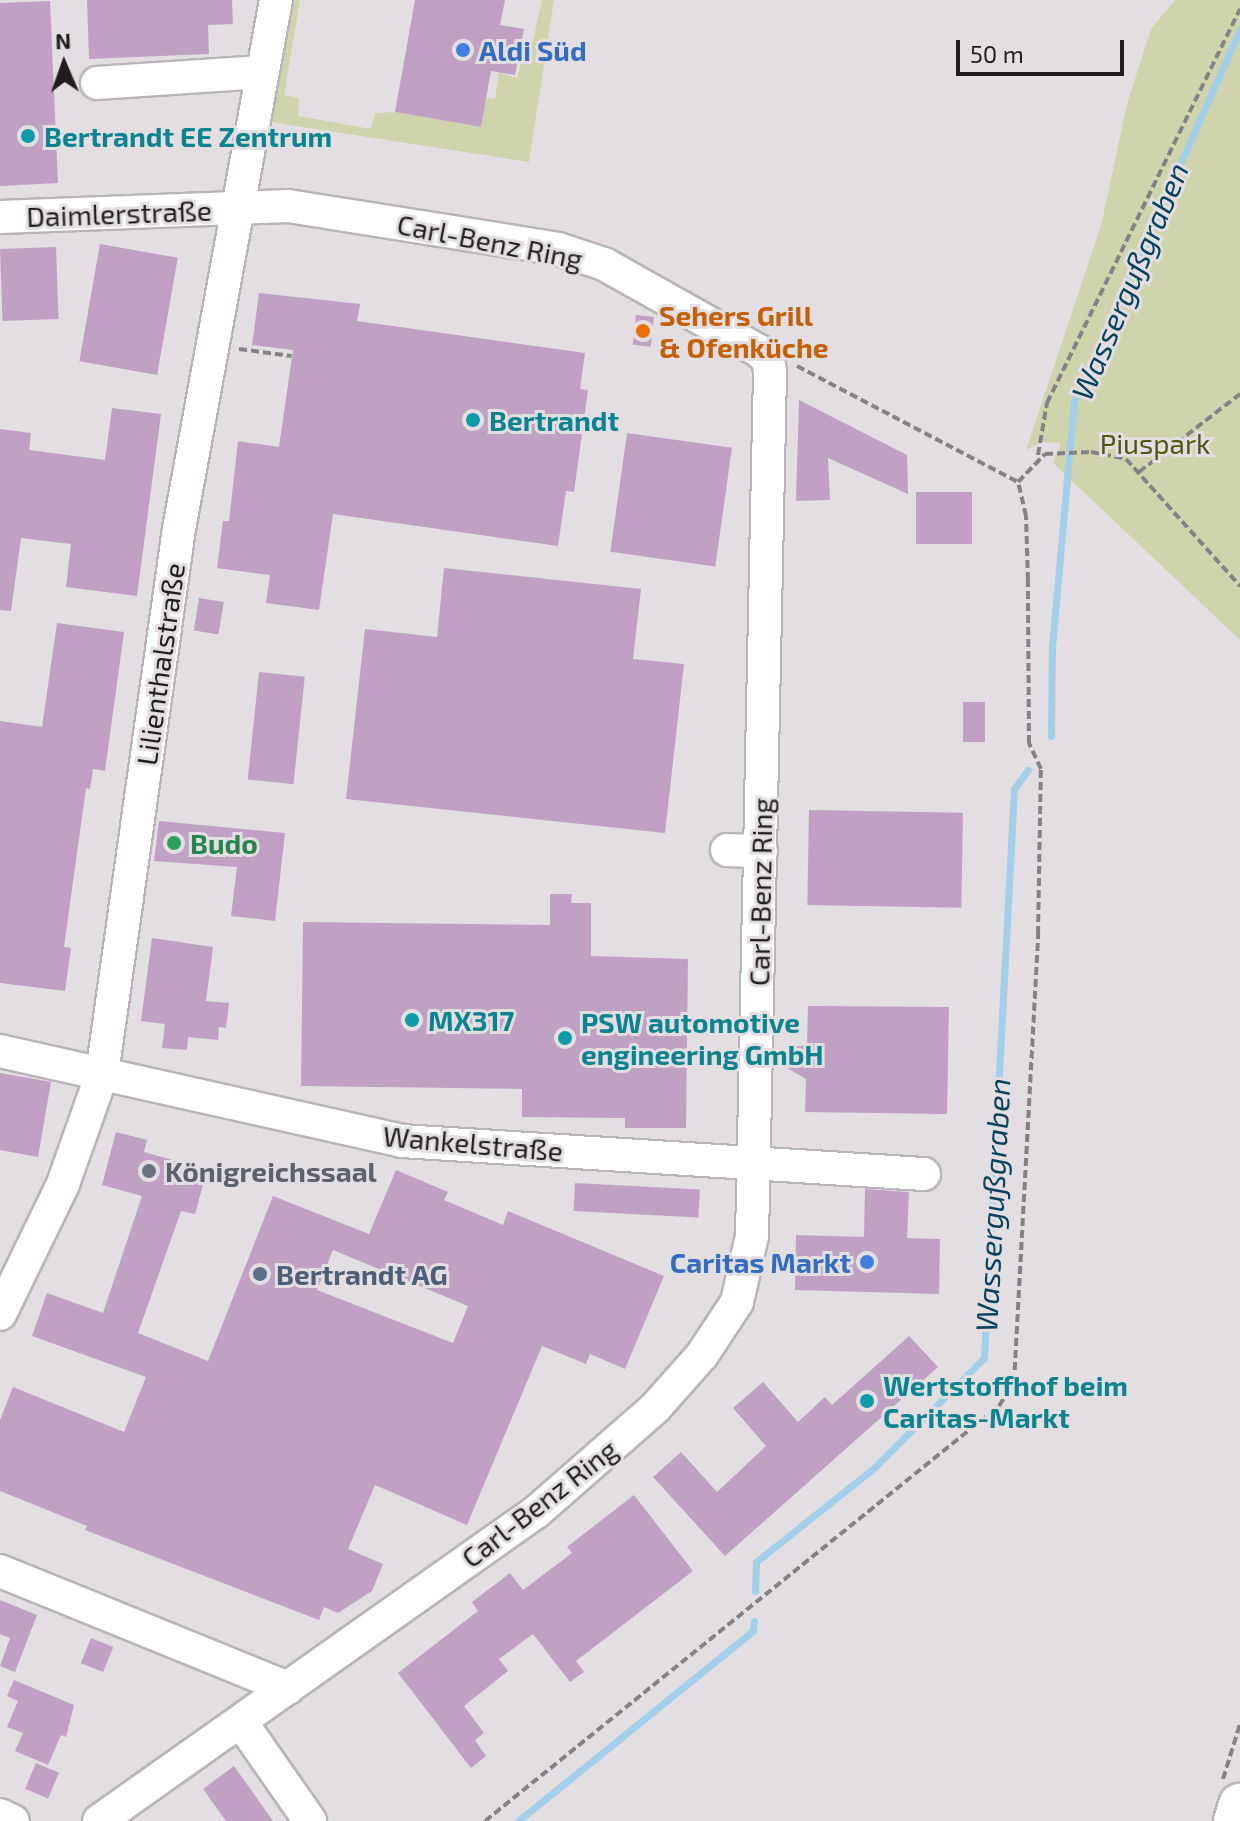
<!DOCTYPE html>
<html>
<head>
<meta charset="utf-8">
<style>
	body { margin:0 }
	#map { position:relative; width:1240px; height:1821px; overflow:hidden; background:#e2dee2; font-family:"Exo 2",sans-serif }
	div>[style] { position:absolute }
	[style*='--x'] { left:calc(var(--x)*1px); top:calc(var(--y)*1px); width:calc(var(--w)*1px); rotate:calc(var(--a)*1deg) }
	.green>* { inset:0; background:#cfd4ac }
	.stream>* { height:7px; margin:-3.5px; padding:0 3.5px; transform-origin:3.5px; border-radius:3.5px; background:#a3cfea }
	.building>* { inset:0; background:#c0a1c4; transform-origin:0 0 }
	.path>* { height:4px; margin-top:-2px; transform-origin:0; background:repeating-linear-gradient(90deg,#858285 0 8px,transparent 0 12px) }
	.roads { filter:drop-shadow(2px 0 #b8b4b9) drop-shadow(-2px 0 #b8b4b9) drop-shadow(0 2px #b8b4b9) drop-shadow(0 -2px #b8b4b9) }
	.minor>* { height:32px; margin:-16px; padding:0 16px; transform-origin:16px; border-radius:16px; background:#fff }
	.major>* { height:42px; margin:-21px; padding:0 21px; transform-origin:21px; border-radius:21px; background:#fff }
	.dots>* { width:22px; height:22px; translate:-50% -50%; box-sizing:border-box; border:4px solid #e2dee2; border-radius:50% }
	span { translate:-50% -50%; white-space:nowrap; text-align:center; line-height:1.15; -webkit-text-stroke:6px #e2dee2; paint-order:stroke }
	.shop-label { font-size:28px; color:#366cbe; font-weight:700 }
	.left { translate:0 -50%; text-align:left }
	.right { translate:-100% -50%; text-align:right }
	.culture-label { font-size:28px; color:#0d838f; font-weight:700 }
	.street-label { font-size:28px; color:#1f1d1f }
	.food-label { font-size:28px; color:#c56008; font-weight:700 }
	.park-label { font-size:28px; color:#50540c }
	.leisure-label { font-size:28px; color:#27864d; font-weight:700 }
	.worship-label { font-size:28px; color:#5b616d; font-weight:700 }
	.service-label { font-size:28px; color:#4e5e75; font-weight:700 }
	.water-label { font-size:30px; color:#07415c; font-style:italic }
	.north { position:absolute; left:24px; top:24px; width:80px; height:80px; -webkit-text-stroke:6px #e2dee2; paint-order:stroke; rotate:358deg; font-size:22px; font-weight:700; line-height:32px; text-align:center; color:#1f1d1f }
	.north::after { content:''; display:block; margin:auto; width:28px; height:36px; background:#1f1d1f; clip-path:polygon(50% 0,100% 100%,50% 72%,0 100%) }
	.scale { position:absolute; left:956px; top:40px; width:168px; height:36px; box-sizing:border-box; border:4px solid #1f1d1f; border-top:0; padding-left:10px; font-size:24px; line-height:28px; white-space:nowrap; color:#1f1d1f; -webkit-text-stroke:6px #e2dee2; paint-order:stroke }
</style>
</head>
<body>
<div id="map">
	<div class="green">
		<i style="clip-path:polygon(293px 0,300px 0,284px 95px,299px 98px,298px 116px,371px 129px,375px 113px,395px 112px,481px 127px,486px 98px,495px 99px,499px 73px,517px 78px,524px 52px,531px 50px,542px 0,554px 0,529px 162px,270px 122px)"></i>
		<i style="clip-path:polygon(1175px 0,1240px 0,1240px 640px,1053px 463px,1061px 443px,1041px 442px,1026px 450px,1101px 226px,1127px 104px,1151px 29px)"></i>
	</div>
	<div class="stream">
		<i style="--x:1051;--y:736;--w:89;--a:-89.4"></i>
		<i style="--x:1052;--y:647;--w:246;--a:-84.9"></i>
		<i style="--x:1074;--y:402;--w:408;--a:-66"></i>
		<i style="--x:755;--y:1591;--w:29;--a:-88"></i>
		<i style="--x:756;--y:1562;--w:152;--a:-38.6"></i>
		<i style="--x:875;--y:1467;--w:154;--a:-45"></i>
		<i style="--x:984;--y:1358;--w:570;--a:-86.98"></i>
		<i style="--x:1014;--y:789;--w:24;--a:-54"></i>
		<i style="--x:518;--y:1821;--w:302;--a:-39"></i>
		<i style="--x:753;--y:1631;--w:10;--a:-84"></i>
	</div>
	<div class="building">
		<i style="clip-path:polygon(87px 0,232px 0,233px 24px,208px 25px,209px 54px,89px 59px)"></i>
		<i style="clip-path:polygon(415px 0,505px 0,500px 25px,524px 29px,515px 75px,491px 71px,481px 127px,395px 112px)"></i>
		<i style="clip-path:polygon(50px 1px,58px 183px,0 186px,0 3px)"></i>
		<i style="left:100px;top:244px;width:79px;height:119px;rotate:10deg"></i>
		<i style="left:56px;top:247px;width:72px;height:56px;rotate:88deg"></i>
		<i style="clip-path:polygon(259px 293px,360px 304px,357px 321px,585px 353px,580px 389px,588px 390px,574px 492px,566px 491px,558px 546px,333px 514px,319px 610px,266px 603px,270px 575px,217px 568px,223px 521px,229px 521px,238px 441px,279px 447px,293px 350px,252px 345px)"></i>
		<i style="left:636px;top:315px;width:18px;height:30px;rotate:6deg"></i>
		<i style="clip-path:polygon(799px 400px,907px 455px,908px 494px,828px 458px,830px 500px,796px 501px)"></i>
		<i style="clip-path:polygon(112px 408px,161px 414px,137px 596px,66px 587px,71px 544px,21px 538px,11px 611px,0 610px,0 429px,31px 433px,29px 450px,105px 460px)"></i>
		<i style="left:627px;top:433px;width:106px;height:120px;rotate:8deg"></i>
		<i style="left:916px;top:492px;width:56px;height:52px"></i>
		<i style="clip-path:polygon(444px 568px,641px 589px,633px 659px,684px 664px,665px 833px,346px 799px,365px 629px,437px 637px)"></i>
		<i style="left:199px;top:598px;width:25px;height:33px;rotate:9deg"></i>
		<i style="clip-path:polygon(57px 623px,124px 632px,105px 771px,93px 769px,90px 789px,86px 788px,64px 947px,71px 948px,65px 991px,0 983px,0 721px,42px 727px)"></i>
		<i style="left:259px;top:672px;width:46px;height:108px;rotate:6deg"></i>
		<i style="left:963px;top:702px;width:22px;height:40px"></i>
		<i style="left:809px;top:810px;width:154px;height:95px;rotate:1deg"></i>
		<i style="clip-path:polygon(159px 821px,285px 833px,275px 921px,231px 916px,237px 867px,154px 861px)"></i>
		<i style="clip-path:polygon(550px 894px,572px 894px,571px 903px,591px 903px,591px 956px,688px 959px,686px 1128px,625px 1128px,625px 1118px,522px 1117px,522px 1089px,301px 1086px,303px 922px,550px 925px)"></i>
		<i style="clip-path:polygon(152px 938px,213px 947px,206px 1001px,229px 1003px,226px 1028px,219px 1027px,218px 1040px,188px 1037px,187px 1050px,162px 1048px,165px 1024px,141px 1021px)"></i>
		<i style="clip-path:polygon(808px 1006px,949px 1007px,947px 1114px,805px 1112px,806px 1079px,787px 1068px,788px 1048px,807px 1045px)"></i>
		<i style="clip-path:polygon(0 1073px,51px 1082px,38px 1157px,0 1150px)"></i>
		<i style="clip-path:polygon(evenodd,116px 1132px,147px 1140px,144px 1152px,194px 1166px,191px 1177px,204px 1181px,195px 1214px,181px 1211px,138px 1333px,208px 1361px,273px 1196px,369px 1234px,396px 1170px,448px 1192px,444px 1200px,503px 1225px,508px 1211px,664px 1276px,625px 1369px,590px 1354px,586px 1364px,542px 1346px,467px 1525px,375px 1485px,348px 1549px,383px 1564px,372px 1591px,338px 1613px,324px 1607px,319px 1620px,85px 1530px,87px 1526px,0 1491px,0 1420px,13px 1387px,124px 1432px,146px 1377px,32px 1336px,47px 1293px,103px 1313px,142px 1196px,102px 1185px,116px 1132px,333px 1250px,468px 1306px,453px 1343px,317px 1290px,333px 1250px)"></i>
		<i style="left:575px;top:1183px;width:125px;height:28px;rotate:3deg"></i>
		<i style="clip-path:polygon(865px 1189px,909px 1192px,907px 1238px,940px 1239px,939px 1294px,795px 1290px,796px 1235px,864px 1237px)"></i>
		<i style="clip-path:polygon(909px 1336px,938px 1367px,725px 1556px,653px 1477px,681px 1452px,717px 1492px,766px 1446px,733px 1408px,763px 1382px,798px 1422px,825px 1397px,832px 1405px)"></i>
		<i style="clip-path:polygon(634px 1495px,693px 1571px,576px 1661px,584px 1672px,570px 1682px,533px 1634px,499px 1659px,508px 1671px,464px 1706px,484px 1733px,475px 1740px,486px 1756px,471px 1768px,398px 1673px,478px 1611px,472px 1602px,510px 1573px,523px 1590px,572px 1553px,567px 1547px)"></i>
		<i style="clip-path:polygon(0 1600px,37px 1615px,15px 1672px,0 1666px,10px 1638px,0 1634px)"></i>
		<i style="left:91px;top:1638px;width:24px;height:27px;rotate:22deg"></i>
		<i style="clip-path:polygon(14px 1680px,74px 1705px,66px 1737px,61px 1735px,48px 1765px,15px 1751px,23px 1733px,7px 1727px,18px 1701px,7px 1696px)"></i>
		<i style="left:36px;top:1763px;width:25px;height:28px;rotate:23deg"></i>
		<i style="clip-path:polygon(234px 1766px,273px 1821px,226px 1821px,203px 1789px)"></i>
	</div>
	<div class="path">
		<i style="--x:239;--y:349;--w:53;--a:7.5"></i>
		<i style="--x:797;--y:366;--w:250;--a:27.7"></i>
		<i style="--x:1018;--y:482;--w:39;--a:-46"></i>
		<i style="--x:1045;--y:454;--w:46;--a:-2.5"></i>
		<i style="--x:1091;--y:452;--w:36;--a:11"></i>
		<i style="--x:1126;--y:459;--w:171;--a:48.1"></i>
		<i style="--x:1038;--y:455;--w:53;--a:-80.2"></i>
		<i style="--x:1047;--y:403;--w:439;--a:-63.9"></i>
		<i style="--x:1139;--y:472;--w:128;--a:-37.7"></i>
		<i style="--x:1223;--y:1779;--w:58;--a:-72.8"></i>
		<i style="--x:485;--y:1821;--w:661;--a:-38.92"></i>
		<i style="--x:999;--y:1406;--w:28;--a:-58"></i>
		<i style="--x:1014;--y:1382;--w:449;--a:-86.9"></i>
		<i style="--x:1038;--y:934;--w:165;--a:-89"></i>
		<i style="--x:1041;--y:769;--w:29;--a:-115"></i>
		<i style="--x:1029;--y:743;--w:163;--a:-90.4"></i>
		<i style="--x:1028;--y:580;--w:64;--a:-91.8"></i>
		<i style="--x:1026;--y:516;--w:35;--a:-103"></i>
	</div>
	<div class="roads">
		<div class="minor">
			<i style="--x:97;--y:83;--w:165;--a:-3.8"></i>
			<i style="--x:0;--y:217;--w:288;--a:-2.2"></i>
			<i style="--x:288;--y:206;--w:273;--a:9"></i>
			<i style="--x:558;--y:249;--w:48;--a:18.1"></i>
			<i style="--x:604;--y:264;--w:178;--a:29.3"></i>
			<i style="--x:759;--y:351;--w:12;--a:42"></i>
			<i style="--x:768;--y:359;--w:13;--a:81"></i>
			<i style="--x:770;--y:372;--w:864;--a:91.19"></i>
			<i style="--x:752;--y:1236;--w:68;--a:102.8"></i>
			<i style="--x:737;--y:1302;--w:64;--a:123.4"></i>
			<i style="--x:702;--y:1355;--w:71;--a:131.6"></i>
			<i style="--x:655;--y:1408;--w:158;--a:138.8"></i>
			<i style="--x:536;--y:1512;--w:535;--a:144.74"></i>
			<i style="--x:727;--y:850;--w:34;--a:2"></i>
			<i style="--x:0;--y:1051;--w:412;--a:12.6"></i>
			<i style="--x:402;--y:1141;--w:523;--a:3.62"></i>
			<i style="--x:0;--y:1314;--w:144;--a:-64.1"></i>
			<i style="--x:63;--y:1184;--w:117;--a:-70.5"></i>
			<i style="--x:102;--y:1074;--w:550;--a:-81.96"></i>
			<i style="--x:179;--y:529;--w:538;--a:-79.61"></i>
			<i style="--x:0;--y:1571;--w:311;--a:22.1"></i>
			<i style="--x:241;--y:1722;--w:121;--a:55.1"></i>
			<i style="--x:0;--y:1815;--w:14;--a:25"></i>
		</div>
		<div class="major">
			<i style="--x:1235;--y:1821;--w:17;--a:-73"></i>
		</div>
	</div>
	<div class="dots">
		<i style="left:463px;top:50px;background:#3f7fe0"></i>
		<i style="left:28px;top:136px;background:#0f9aa8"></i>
		<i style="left:643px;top:331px;background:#e8710a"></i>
		<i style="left:473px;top:420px;background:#0f9aa8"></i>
		<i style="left:174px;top:843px;background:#2e9e5b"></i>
		<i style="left:412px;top:1020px;background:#0f9aa8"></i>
		<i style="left:565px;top:1038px;background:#0f9aa8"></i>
		<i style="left:149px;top:1171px;background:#6b7280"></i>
		<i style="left:867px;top:1262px;background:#3f7fe0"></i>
		<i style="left:260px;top:1274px;background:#5c6f8a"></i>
		<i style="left:867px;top:1401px;background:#0f9aa8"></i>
	</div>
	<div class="shop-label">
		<span class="left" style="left:479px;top:50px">Aldi Süd</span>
		<span class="right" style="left:851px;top:1262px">Caritas Markt</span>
	</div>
	<div class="culture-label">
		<span class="left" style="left:44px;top:136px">Bertrandt EE Zentrum</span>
		<span class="left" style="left:489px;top:420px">Bertrandt</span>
		<span class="left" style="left:428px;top:1020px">MX317</span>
		<span class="left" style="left:581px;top:1038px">PSW automotive<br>engineering GmbH</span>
		<span class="left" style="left:883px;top:1401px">Wertstoffhof beim<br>Caritas-Markt</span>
	</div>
	<div class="street-label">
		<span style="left:119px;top:213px;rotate:-2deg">Daimlerstraße</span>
		<span style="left:490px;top:241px;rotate:11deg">Carl-Benz Ring</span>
		<span style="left:160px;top:664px;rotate:-82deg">Lilienthalstraße</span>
		<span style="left:760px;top:892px;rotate:-89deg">Carl-Benz Ring</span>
		<span style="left:473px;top:1143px;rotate:5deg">Wankelstraße</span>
		<span style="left:539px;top:1503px;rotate:-38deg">Carl-Benz Ring</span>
	</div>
	<div class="food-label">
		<span class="left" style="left:659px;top:331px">Sehers Grill<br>&amp; Ofenküche</span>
	</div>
	<div class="park-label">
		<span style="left:1155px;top:443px">Piuspark</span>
	</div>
	<div class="leisure-label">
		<span class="left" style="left:190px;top:843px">Budo</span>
	</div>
	<div class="worship-label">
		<span class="left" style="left:165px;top:1171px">Königreichssaal</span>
	</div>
	<div class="service-label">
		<span class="left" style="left:276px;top:1274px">Bertrandt AG</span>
	</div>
	<div class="water-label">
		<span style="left:1129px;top:281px;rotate:-67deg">Wassergußgraben</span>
		<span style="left:992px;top:1205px;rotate:-87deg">Wassergußgraben</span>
	</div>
	<div class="north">N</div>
	<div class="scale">50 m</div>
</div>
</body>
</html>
